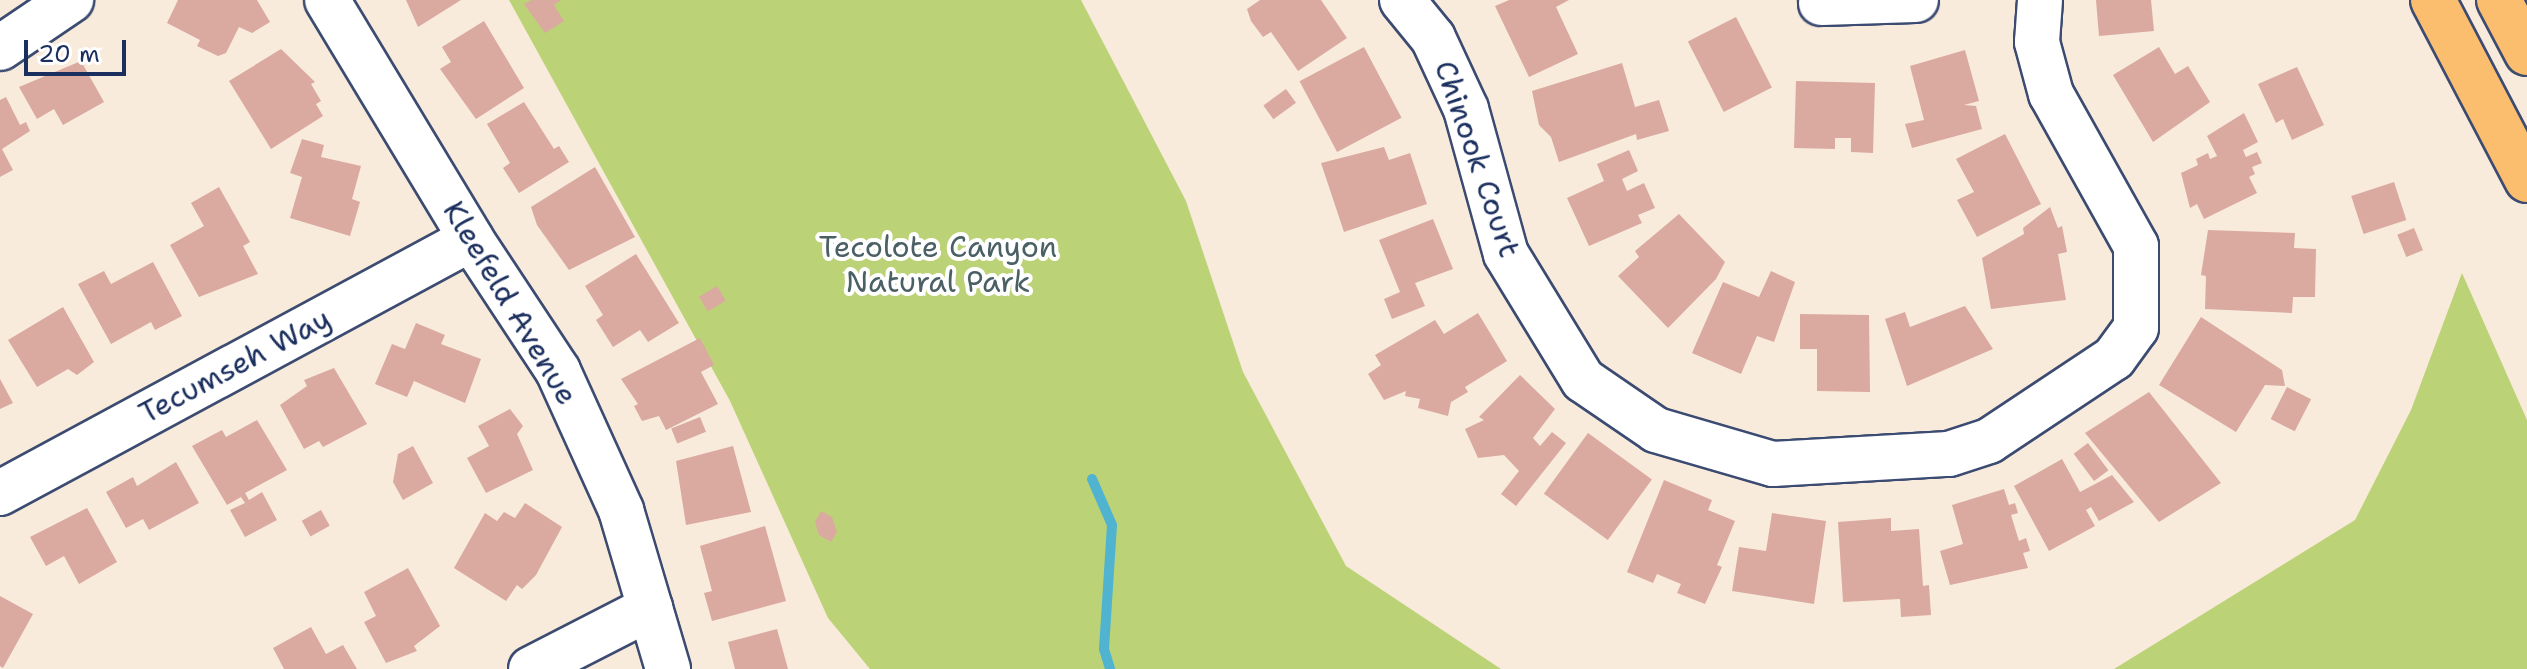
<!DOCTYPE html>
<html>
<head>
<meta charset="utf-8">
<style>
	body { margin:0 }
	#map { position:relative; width:2527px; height:669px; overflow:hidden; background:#f9ebdb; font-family:"Shantell Sans",sans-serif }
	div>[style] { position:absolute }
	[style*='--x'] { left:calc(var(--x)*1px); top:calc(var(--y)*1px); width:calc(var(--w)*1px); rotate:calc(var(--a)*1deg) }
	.green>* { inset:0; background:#bcd276 }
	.stream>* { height:10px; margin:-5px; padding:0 5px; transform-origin:5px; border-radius:5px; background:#50b3cf }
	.building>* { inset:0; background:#daa9a0; transform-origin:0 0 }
	.roads { filter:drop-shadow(2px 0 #3c4b71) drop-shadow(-2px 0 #3c4b71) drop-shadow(0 2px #3c4b71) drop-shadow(0 -2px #3c4b71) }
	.minor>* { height:44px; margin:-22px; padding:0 22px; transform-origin:22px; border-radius:22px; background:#fff }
	.major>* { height:44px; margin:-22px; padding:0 22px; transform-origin:22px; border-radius:22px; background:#fbbd6e }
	span { translate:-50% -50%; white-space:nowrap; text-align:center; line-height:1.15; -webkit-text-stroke:8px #fff; paint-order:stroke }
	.street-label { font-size:30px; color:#1b2f5e }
	.park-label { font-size:30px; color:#4b6065 }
	.scale { position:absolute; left:24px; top:40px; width:102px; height:36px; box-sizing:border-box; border:4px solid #1b2f5e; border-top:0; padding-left:10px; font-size:24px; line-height:28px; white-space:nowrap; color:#1b2f5e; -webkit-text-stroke:6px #fff; paint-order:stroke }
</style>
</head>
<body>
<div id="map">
	<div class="green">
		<i style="clip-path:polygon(509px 0,1081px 0,1186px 201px,1243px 372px,1346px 566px,1501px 669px,870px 669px,828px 618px,730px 401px)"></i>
		<i style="clip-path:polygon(2462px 273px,2527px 420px,2527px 669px,2114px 669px,2355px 520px,2411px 410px)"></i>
	</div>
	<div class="stream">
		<i style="--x:1092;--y:479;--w:50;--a:66.5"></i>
		<i style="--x:1112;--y:525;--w:124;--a:93.7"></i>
		<i style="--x:1104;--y:649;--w:21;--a:73"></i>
	</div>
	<div class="building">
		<i style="clip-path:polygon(178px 0,257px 0,270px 22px,252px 33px,239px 27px,226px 53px,218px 56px,197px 46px,200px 40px,167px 23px)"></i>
		<i style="clip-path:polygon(406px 0,461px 0,418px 27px)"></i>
		<i style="clip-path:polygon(532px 0,561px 0,554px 5px,564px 21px,545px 33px,524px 4px)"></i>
		<i style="clip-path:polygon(1260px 0,1321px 0,1347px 38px,1298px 71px,1271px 32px,1263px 37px,1251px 21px,1247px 9px)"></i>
		<i style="clip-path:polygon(1509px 0,1569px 0,1556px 7px,1578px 54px,1529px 77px,1495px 6px)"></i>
		<i style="clip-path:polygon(2096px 0,2151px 0,2154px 31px,2099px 36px)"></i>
		<i style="left:1736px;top:17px;width:79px;height:54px;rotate:63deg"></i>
		<i style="clip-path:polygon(484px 21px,524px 88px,476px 119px,440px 69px,451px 62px,442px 47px)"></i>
		<i style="left:1364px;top:47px;width:80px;height:73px;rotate:62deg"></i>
		<i style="clip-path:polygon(2159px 47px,2175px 74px,2188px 66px,2210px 102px,2153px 142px,2113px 75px)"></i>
		<i style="clip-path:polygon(281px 49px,315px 82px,311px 84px,321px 101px,316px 104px,323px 116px,271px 149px,229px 81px)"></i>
		<i style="clip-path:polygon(1965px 50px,1979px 101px,1964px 105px,1976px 106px,1982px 129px,1912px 148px,1905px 124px,1924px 120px,1910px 66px)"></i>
		<i style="clip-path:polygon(81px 61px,104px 102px,63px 125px,54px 109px,37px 119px,19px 87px)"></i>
		<i style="clip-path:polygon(1622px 63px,1635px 107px,1659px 100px,1669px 131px,1637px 140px,1636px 134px,1559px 162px,1551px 137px,1539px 125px,1532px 91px)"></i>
		<i style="clip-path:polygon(2297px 67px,2324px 125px,2292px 140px,2283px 119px,2276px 123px,2258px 84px)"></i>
		<i style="clip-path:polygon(1796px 81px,1875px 83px,1873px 153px,1851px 152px,1851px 138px,1835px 138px,1835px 149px,1794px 148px)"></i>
		<i style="left:1286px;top:89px;width:17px;height:28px;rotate:54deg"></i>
		<i style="clip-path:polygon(6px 97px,20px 125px,26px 122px,30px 131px,2px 149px,13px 170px,0 177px,0 100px)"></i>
		<i style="clip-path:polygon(524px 102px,554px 149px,559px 146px,569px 162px,519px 193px,503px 168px,510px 163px,487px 124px)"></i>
		<i style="clip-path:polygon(2244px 113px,2258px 142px,2243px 150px,2246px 157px,2257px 152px,2262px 163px,2252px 167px,2255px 174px,2249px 177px,2257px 193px,2204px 219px,2197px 204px,2190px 208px,2181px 173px,2198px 165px,2196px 159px,2208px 153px,2210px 159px,2217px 156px,2207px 136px)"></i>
		<i style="clip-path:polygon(2005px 134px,2041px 204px,1977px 237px,1957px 200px,1974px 192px,1956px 159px)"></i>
		<i style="clip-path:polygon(302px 139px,324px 145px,321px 157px,361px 166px,352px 199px,360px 202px,350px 236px,290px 218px,302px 177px,290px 173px)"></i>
		<i style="clip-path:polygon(1384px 147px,1389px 160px,1410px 153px,1427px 204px,1344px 232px,1321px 163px)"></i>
		<i style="clip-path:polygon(1629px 150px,1638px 171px,1622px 179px,1627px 191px,1644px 183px,1655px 208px,1638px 215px,1642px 223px,1589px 246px,1567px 198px,1604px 181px,1597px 164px)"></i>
		<i style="clip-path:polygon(595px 167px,635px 237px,569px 270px,537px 225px,531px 207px)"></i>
		<i style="left:2394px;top:182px;width:40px;height:45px;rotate:72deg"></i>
		<i style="clip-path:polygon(219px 187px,250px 242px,243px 246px,258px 274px,199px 297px,170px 245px,204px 226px,191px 203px)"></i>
		<i style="clip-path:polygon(2050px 207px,2058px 228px,2062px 226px,2067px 252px,2058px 254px,2066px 300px,1991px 309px,1982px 258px,2024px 234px,2023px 228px)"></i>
		<i style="clip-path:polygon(1679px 214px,1725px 262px,1716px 279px,1668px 328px,1618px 276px,1639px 257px,1635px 251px)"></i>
		<i style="clip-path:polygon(1433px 219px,1453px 269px,1415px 283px,1425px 306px,1392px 319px,1384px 299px,1400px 292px,1379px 240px)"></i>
		<i style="left:2414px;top:228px;width:24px;height:18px;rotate:68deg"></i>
		<i style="clip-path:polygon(2208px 230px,2295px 233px,2294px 248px,2316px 249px,2315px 297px,2293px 297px,2292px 313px,2205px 309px,2206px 276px,2201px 275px)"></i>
		<i style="clip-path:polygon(636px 254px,679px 323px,648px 342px,640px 330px,613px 347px,596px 320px,603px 315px,585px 286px)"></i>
		<i style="clip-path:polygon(153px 262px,182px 316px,155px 330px,151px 322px,111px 344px,78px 284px,104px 271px,111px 284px)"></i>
		<i style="clip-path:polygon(1771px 271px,1795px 282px,1774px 342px,1757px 336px,1741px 374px,1692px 353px,1723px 282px,1759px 297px)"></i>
		<i style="left:717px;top:286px;width:17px;height:21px;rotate:59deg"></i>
		<i style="clip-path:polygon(1965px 306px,1993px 349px,1907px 386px,1885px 319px,1905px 312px,1910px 327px)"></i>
		<i style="clip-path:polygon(63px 307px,94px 362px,77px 375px,68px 369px,37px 387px,8px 340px)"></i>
		<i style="clip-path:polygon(1478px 313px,1507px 361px,1465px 387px,1468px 392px,1451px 402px,1448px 416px,1418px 408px,1420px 399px,1405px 396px,1406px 391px,1384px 400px,1368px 374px,1381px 365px,1375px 355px,1435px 320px,1444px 334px)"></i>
		<i style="clip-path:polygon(1800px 314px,1869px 315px,1870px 392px,1817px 391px,1817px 349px,1800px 349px)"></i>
		<i style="clip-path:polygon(2201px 317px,2282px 370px,2285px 386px,2265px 385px,2236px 432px,2159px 385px)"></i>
		<i style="clip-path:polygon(416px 323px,445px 335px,441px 344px,481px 359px,465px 403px,414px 381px,407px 397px,375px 384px,392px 344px,405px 349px)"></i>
		<i style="clip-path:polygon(700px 338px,714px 365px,701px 372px,718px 404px,666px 430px,659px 416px,642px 421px,634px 406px,638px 404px,621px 379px)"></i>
		<i style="clip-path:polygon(334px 368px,367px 424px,323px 447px,319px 441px,304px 449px,280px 405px,307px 386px,304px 380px)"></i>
		<i style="clip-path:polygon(1520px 375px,1555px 409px,1533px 438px,1540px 446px,1552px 432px,1566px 443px,1516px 506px,1501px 494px,1519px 471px,1504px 455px,1478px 458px,1465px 429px,1484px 420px,1479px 417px)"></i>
		<i style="clip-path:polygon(0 379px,13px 403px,0 409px)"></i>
		<i style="left:2287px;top:387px;width:27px;height:36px;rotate:27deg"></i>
		<i style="clip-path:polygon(2149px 392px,2221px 483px,2159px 522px,2085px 433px)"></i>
		<i style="clip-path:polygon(510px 409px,523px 426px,517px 434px,533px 470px,486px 493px,467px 458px,489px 446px,478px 426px)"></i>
		<i style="left:700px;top:417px;width:16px;height:31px;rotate:68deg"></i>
		<i style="clip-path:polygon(257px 420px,287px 470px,245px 493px,249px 500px,262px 492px,277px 520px,245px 537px,230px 510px,245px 503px,241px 497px,227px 505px,192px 446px,222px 430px,226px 437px)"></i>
		<i style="left:1588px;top:433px;width:79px;height:75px;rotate:36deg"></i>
		<i style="left:2088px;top:443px;width:34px;height:18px;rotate:53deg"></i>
		<i style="clip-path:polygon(413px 446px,433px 483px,403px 500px,393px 482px,398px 454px)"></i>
		<i style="clip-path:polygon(733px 446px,751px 512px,686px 525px,676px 461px)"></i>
		<i style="clip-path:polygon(2062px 459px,2080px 492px,2112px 475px,2134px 502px,2099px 521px,2091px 507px,2086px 510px,2095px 526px,2049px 551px,2014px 486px)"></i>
		<i style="clip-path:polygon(176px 462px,199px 503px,149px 530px,143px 519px,126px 528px,106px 492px,133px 477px,137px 486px)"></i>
		<i style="clip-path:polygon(1664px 480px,1712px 500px,1708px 510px,1735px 521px,1717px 565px,1722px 567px,1705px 604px,1677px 593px,1681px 584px,1657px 574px,1653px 583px,1627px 572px)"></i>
		<i style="clip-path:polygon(2004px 489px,2009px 505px,2015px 503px,2018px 513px,2011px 515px,2019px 541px,2026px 538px,2030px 551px,2023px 553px,2028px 568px,1950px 585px,1940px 551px,1963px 544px,1952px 505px)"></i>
		<i style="clip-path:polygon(525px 503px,562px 527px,536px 575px,522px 589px,517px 585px,506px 601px,454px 568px,485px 513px,497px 521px,504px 512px,515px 518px)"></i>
		<i style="clip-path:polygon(87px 508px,117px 562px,79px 584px,64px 556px,46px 566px,30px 537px)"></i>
		<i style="left:321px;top:510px;width:18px;height:22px;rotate:61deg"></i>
		<i style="clip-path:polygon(821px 511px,832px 517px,837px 532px,831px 542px,819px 535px,815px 522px)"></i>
		<i style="clip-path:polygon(1772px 513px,1826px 521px,1814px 604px,1732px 591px,1739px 547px,1766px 551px)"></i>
		<i style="clip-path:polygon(1891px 518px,1891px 531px,1919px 529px,1923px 586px,1929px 585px,1931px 615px,1901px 617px,1900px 599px,1843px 602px,1838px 522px)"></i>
		<i style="clip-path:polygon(765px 526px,786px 601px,712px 621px,704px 593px,712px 591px,700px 546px)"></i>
		<i style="clip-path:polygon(408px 568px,440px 626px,414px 646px,417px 651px,386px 663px,364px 622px,376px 616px,364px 592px)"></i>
		<i style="clip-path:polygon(0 596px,33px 614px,3px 668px,0 666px)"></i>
		<i style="clip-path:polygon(311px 627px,326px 654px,343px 645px,357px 669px,284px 669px,273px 648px)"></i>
		<i style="clip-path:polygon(777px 629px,788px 669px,735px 669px,728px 642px)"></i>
	</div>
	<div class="roads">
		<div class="minor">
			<i style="--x:327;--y:0;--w:279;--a:58.9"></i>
			<i style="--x:471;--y:239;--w:158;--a:56.6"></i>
			<i style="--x:558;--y:371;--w:153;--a:65.6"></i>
			<i style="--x:621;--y:510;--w:166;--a:73.5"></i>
			<i style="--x:1402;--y:0;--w:49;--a:50.8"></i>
			<i style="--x:1433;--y:38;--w:78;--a:65.1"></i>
			<i style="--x:1466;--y:109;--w:150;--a:74.6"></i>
			<i style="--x:1506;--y:254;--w:148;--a:58.6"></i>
			<i style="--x:1583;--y:380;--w:88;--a:34.4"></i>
			<i style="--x:1656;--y:430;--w:122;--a:16.2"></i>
			<i style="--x:1773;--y:464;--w:176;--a:-3.3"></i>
			<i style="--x:1949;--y:454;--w:42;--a:-18"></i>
			<i style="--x:1989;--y:441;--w:150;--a:-33.6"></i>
			<i style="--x:2114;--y:358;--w:37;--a:-54"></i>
			<i style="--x:2136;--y:328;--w:82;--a:-90"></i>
			<i style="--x:2136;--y:246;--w:174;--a:-119.2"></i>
			<i style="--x:2051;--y:94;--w:54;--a:-105.1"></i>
			<i style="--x:2037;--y:42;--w:42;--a:-85.9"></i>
			<i style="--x:1821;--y:3;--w:95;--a:-1.8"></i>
			<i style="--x:0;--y:48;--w:86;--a:-34.1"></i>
			<i style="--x:0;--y:493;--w:535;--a:-28.34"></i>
			<i style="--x:531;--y:669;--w:134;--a:-27.1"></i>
		</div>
		<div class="major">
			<i style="--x:2433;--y:0;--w:203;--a:62.4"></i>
			<i style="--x:2499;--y:0;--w:60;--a:62.2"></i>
		</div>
	</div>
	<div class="street-label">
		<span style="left:1477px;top:159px;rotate:71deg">Chinook Court</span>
		<span style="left:510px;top:303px;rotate:59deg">Kleefeld Avenue</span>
		<span style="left:235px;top:366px;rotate:-28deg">Tecumseh Way</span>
	</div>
	<div class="park-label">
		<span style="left:938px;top:264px">Tecolote Canyon<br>Natural Park</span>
	</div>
	<div class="scale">20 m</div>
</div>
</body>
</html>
